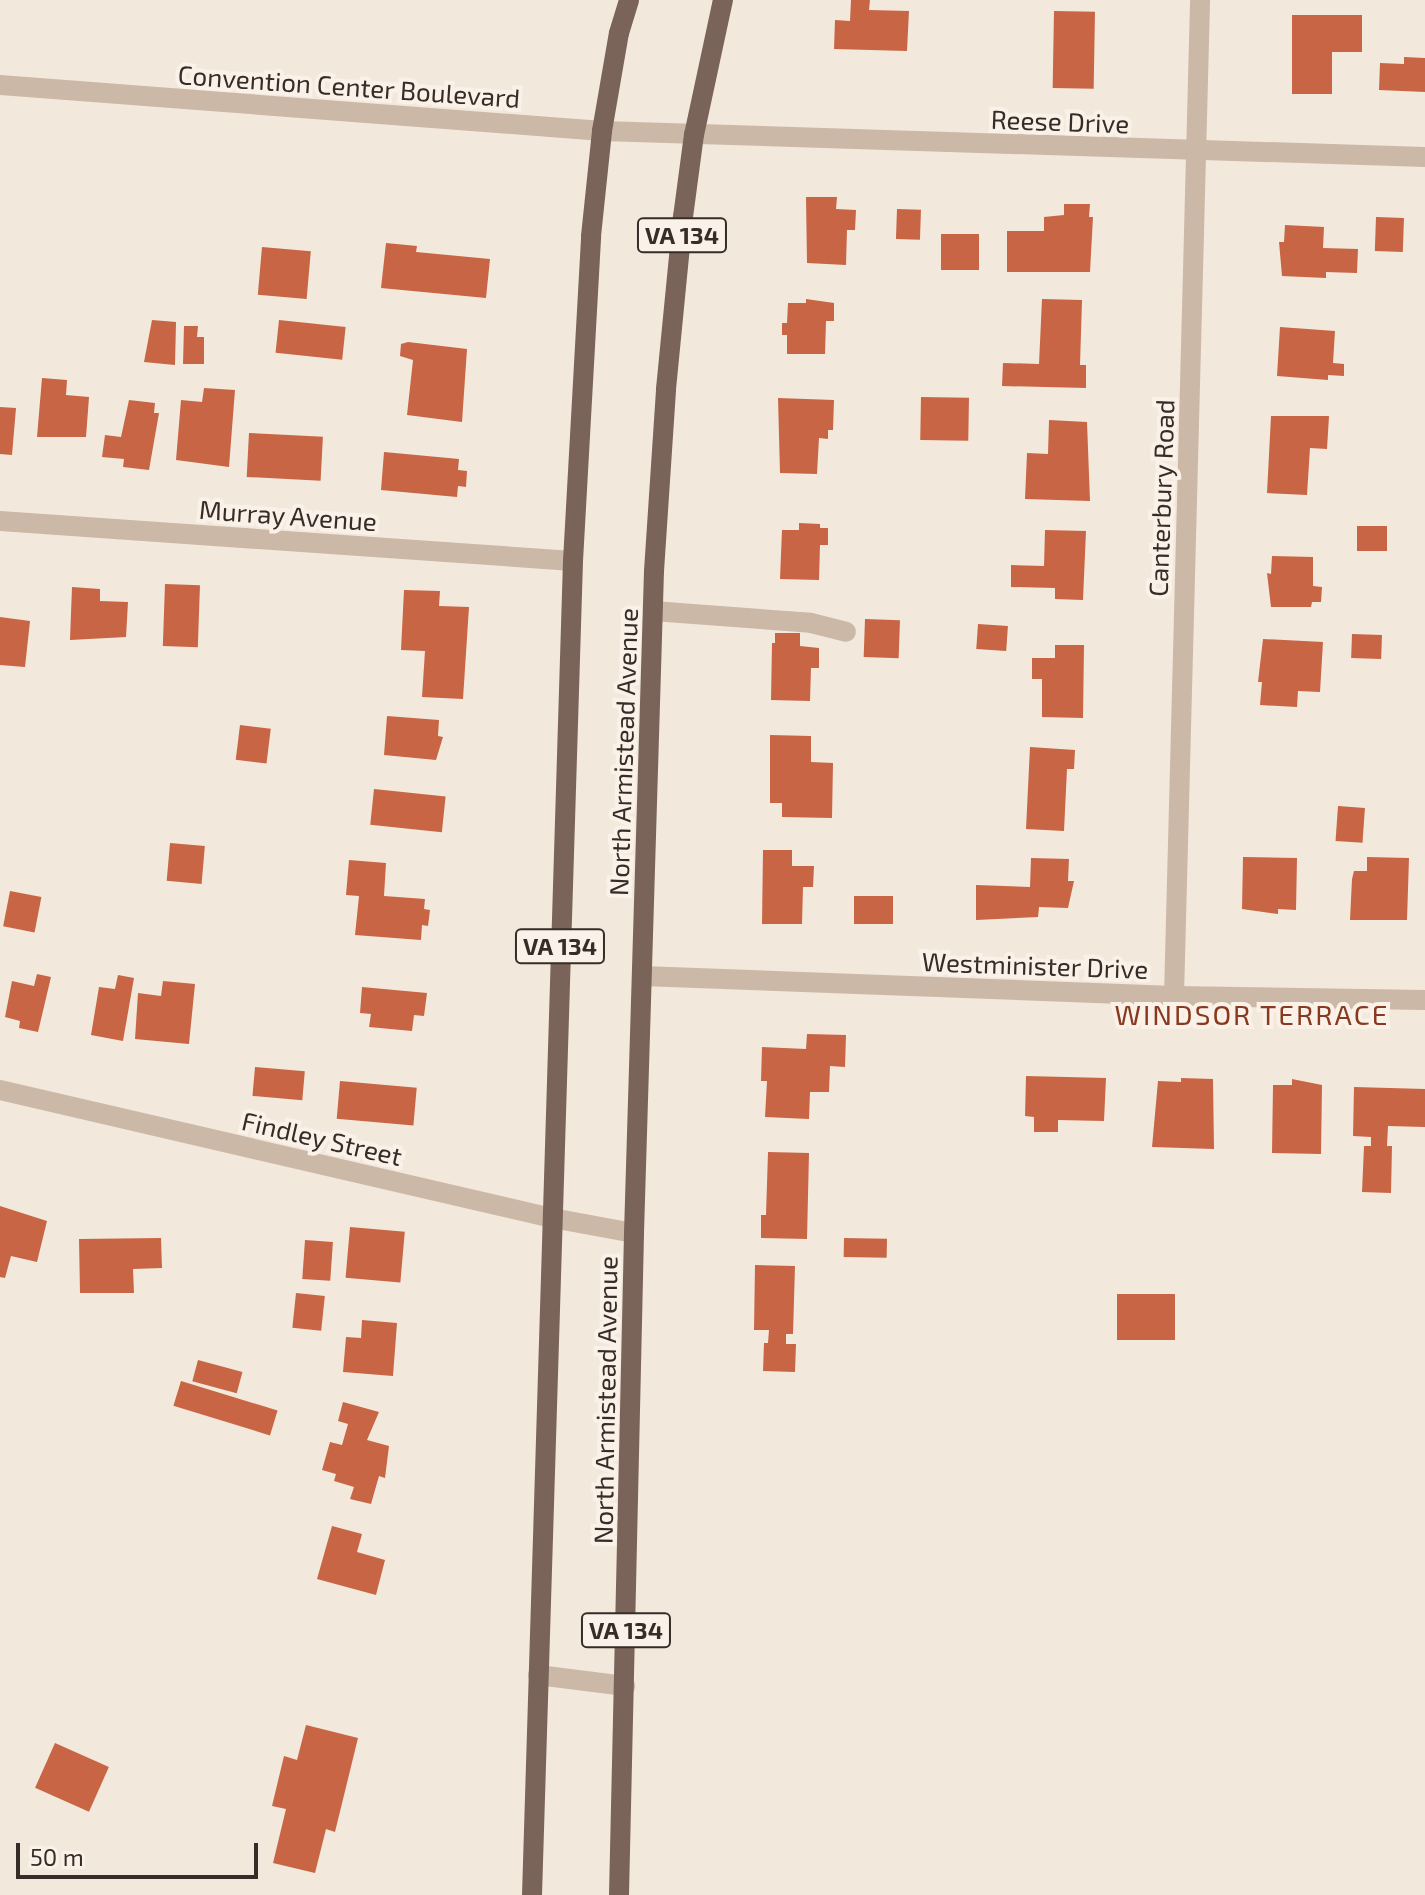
<!DOCTYPE html>
<html>
<head>
<meta charset="utf-8">
<style>
	body { margin:0 }
	#map { position:relative; width:1425px; height:1895px; overflow:hidden; background:#f3e8dc; font-family:"Exo 2",sans-serif }
	div>[style] { position:absolute }
	[style*='--x'] { left:calc(var(--x)*1px); top:calc(var(--y)*1px); width:calc(var(--w)*1px); rotate:calc(var(--a)*1deg) }
	.building>* { inset:0; background:#c86544; transform-origin:0 0 }
	.minor>* { height:20px; margin:-10px; padding:0 10px; transform-origin:10px; border-radius:10px; background:#cbb8a7 }
	.major>* { height:20px; margin:-10px; padding:0 10px; transform-origin:10px; border-radius:10px; background:#7a6459 }
	span { translate:-50% -50%; white-space:nowrap; text-align:center; line-height:1.15; -webkit-text-stroke:8px #faf2e8; paint-order:stroke }
	.shield-label span { padding:2px 6px; background:#faf2e8; border:2px solid; border-radius:6px; -webkit-text-stroke-width:0 }
	.shield-label { font-size:24px; color:#372d28; font-weight:700 }
	.street-label { font-size:26px; color:#372d28 }
	.neighbourhood-label { font-size:28px; color:#88391f; letter-spacing:2px }
	.scale { position:absolute; left:16px; top:1843px; width:242px; height:36px; box-sizing:border-box; border:4px solid #372d28; border-top:0; padding-left:10px; font-size:24px; line-height:28px; white-space:nowrap; color:#372d28; -webkit-text-stroke:6px #faf2e8; paint-order:stroke }
</style>
</head>
<body>
<div id="map">
	<div class="building">
		<i style="clip-path:polygon(851px 0,870px 0,869px 10px,909px 11px,907px 51px,834px 49px,835px 20px,850px 21px)"></i>
		<i style="left:1054px;top:11px;width:41px;height:77px;rotate:1deg"></i>
		<i style="clip-path:polygon(1292px 15px,1362px 15px,1362px 52px,1332px 52px,1332px 94px,1292px 94px)"></i>
		<i style="clip-path:polygon(1404px 57px,1425px 58px,1425px 92px,1379px 90px,1380px 63px,1404px 64px)"></i>
		<i style="clip-path:polygon(806px 197px,837px 197px,836px 209px,856px 210px,855px 230px,847px 230px,846px 265px,807px 263px)"></i>
		<i style="clip-path:polygon(1064px 204px,1090px 204px,1089px 217px,1093px 217px,1090px 272px,1007px 272px,1007px 231px,1044px 231px,1044px 217px,1064px 215px)"></i>
		<i style="left:897px;top:209px;width:24px;height:30px;rotate:2deg"></i>
		<i style="left:1376px;top:217px;width:28px;height:34px;rotate:2deg"></i>
		<i style="clip-path:polygon(1285px 225px,1324px 227px,1323px 248px,1358px 249px,1357px 273px,1326px 272px,1326px 278px,1282px 276px,1279px 242px,1284px 242px)"></i>
		<i style="left:941px;top:234px;width:38px;height:36px"></i>
		<i style="clip-path:polygon(386px 243px,417px 246px,416px 252px,490px 259px,486px 298px,381px 288px)"></i>
		<i style="left:262px;top:247px;width:49px;height:48px;rotate:5deg"></i>
		<i style="clip-path:polygon(806px 299px,834px 303px,834px 321px,826px 321px,825px 354px,787px 354px,787px 335px,782px 335px,782px 323px,787px 323px,788px 303px,806px 303px)"></i>
		<i style="clip-path:polygon(1042px 299px,1082px 300px,1080px 365px,1086px 365px,1086px 388px,1002px 386px,1003px 363px,1039px 364px)"></i>
		<i style="clip-path:polygon(152px 320px,176px 322px,175px 365px,144px 362px)"></i>
		<i style="left:279px;top:320px;width:67px;height:33px;rotate:6deg"></i>
		<i style="clip-path:polygon(184px 326px,198px 326px,197px 337px,204px 337px,204px 364px,183px 364px)"></i>
		<i style="clip-path:polygon(1280px 327px,1335px 331px,1333px 363px,1344px 364px,1344px 376px,1328px 375px,1328px 380px,1277px 376px)"></i>
		<i style="clip-path:polygon(408px 342px,467px 349px,462px 422px,407px 415px,413px 360px,400px 356px,401px 344px)"></i>
		<i style="clip-path:polygon(42px 378px,67px 380px,66px 395px,89px 397px,86px 437px,37px 437px)"></i>
		<i style="clip-path:polygon(204px 388px,235px 390px,229px 467px,176px 460px,181px 400px,202px 402px)"></i>
		<i style="left:921px;top:397px;width:48px;height:43px;rotate:1deg"></i>
		<i style="clip-path:polygon(778px 398px,834px 400px,833px 430px,828px 430px,828px 439px,819px 438px,817px 474px,780px 473px)"></i>
		<i style="clip-path:polygon(129px 400px,155px 403px,154px 413px,159px 413px,149px 470px,123px 467px,124px 459px,102px 457px,105px 435px,121px 437px)"></i>
		<i style="clip-path:polygon(0 407px,16px 408px,12px 455px,0 454px)"></i>
		<i style="clip-path:polygon(1271px 416px,1329px 416px,1327px 449px,1310px 448px,1307px 495px,1267px 493px)"></i>
		<i style="clip-path:polygon(1049px 420px,1087px 422px,1090px 501px,1025px 499px,1027px 453px,1048px 454px)"></i>
		<i style="left:249px;top:433px;width:74px;height:44px;rotate:3deg"></i>
		<i style="clip-path:polygon(384px 452px,459px 459px,458px 470px,467px 471px,466px 487px,458px 486px,457px 497px,381px 490px)"></i>
		<i style="clip-path:polygon(799px 523px,820px 524px,820px 528px,828px 528px,828px 545px,820px 545px,819px 580px,780px 579px,782px 530px,799px 530px)"></i>
		<i style="left:1357px;top:526px;width:30px;height:25px"></i>
		<i style="clip-path:polygon(1045px 530px,1086px 531px,1083px 600px,1055px 599px,1055px 588px,1011px 587px,1011px 565px,1044px 566px)"></i>
		<i style="clip-path:polygon(1272px 556px,1313px 557px,1313px 586px,1322px 587px,1321px 602px,1312px 602px,1311px 607px,1271px 607px,1267px 573px,1271px 574px)"></i>
		<i style="left:165px;top:584px;width:35px;height:62px;rotate:2deg"></i>
		<i style="clip-path:polygon(72px 587px,100px 589px,100px 601px,128px 602px,126px 637px,70px 640px)"></i>
		<i style="clip-path:polygon(404px 590px,440px 591px,439px 606px,469px 607px,463px 699px,422px 697px,425px 651px,401px 650px)"></i>
		<i style="clip-path:polygon(0 617px,30px 621px,25px 667px,0 665px)"></i>
		<i style="left:865px;top:619px;width:35px;height:38px;rotate:2deg"></i>
		<i style="left:978px;top:624px;width:30px;height:25px;rotate:4deg"></i>
		<i style="clip-path:polygon(775px 633px,800px 633px,800px 646px,819px 648px,819px 668px,811px 668px,810px 701px,771px 700px,772px 643px,775px 643px)"></i>
		<i style="left:1352px;top:634px;width:30px;height:24px;rotate:2deg"></i>
		<i style="clip-path:polygon(1263px 639px,1323px 642px,1320px 692px,1298px 691px,1297px 707px,1260px 705px,1262px 682px,1258px 682px)"></i>
		<i style="clip-path:polygon(1055px 645px,1084px 645px,1083px 718px,1042px 717px,1042px 679px,1032px 679px,1032px 658px,1055px 658px)"></i>
		<i style="clip-path:polygon(387px 716px,439px 720px,438px 736px,443px 737px,436px 760px,384px 755px)"></i>
		<i style="left:240px;top:725px;width:31px;height:35px;rotate:7deg"></i>
		<i style="clip-path:polygon(770px 735px,811px 736px,811px 762px,833px 763px,832px 818px,782px 817px,782px 803px,770px 803px)"></i>
		<i style="clip-path:polygon(1030px 747px,1075px 750px,1074px 769px,1067px 769px,1064px 831px,1026px 829px)"></i>
		<i style="left:374px;top:789px;width:72px;height:36px;rotate:6deg"></i>
		<i style="left:1338px;top:806px;width:27px;height:35px;rotate:4deg"></i>
		<i style="left:170px;top:843px;width:35px;height:38px;rotate:5deg"></i>
		<i style="clip-path:polygon(763px 850px,792px 850px,792px 866px,814px 866px,813px 887px,803px 887px,802px 924px,762px 924px)"></i>
		<i style="clip-path:polygon(1243px 857px,1297px 858px,1296px 910px,1278px 909px,1278px 914px,1242px 909px)"></i>
		<i style="clip-path:polygon(1367px 857px,1409px 858px,1407px 920px,1350px 920px,1352px 879px,1354px 871px,1367px 871px)"></i>
		<i style="clip-path:polygon(1031px 858px,1069px 859px,1068px 881px,1074px 881px,1068px 908px,1039px 907px,1038px 917px,976px 920px,976px 885px,1030px 887px)"></i>
		<i style="clip-path:polygon(349px 860px,386px 863px,384px 896px,425px 899px,424px 909px,430px 910px,428px 926px,422px 925px,421px 940px,355px 935px,359px 896px,346px 895px)"></i>
		<i style="left:10px;top:891px;width:32px;height:36px;rotate:11deg"></i>
		<i style="left:854px;top:896px;width:39px;height:28px"></i>
		<i style="clip-path:polygon(37px 974px,51px 977px,38px 1032px,19px 1028px,20px 1021px,5px 1017px,12px 981px,34px 986px)"></i>
		<i style="clip-path:polygon(118px 975px,134px 978px,123px 1041px,91px 1035px,99px 987px,115px 989px)"></i>
		<i style="clip-path:polygon(163px 981px,195px 984px,189px 1044px,135px 1039px,138px 993px,161px 996px)"></i>
		<i style="clip-path:polygon(362px 987px,427px 993px,424px 1016px,414px 1015px,412px 1031px,369px 1027px,371px 1014px,360px 1013px)"></i>
		<i style="clip-path:polygon(807px 1034px,846px 1035px,845px 1067px,830px 1066px,829px 1092px,810px 1092px,809px 1119px,765px 1117px,767px 1081px,761px 1081px,762px 1047px,806px 1049px)"></i>
		<i style="left:255px;top:1067px;width:50px;height:29px;rotate:5deg"></i>
		<i style="clip-path:polygon(1026px 1076px,1106px 1078px,1104px 1121px,1058px 1120px,1058px 1132px,1034px 1132px,1034px 1117px,1025px 1116px)"></i>
		<i style="clip-path:polygon(1181px 1078px,1213px 1079px,1214px 1149px,1152px 1147px,1158px 1081px,1181px 1082px)"></i>
		<i style="clip-path:polygon(1292px 1079px,1322px 1085px,1321px 1154px,1272px 1153px,1273px 1085px,1292px 1085px)"></i>
		<i style="left:340px;top:1081px;width:77px;height:38px;rotate:5deg"></i>
		<i style="clip-path:polygon(1354px 1087px,1425px 1089px,1425px 1127px,1388px 1126px,1387px 1146px,1392px 1146px,1391px 1193px,1362px 1192px,1364px 1146px,1371px 1146px,1371px 1137px,1353px 1136px)"></i>
		<i style="clip-path:polygon(768px 1152px,809px 1153px,807px 1239px,761px 1238px,761px 1215px,766px 1215px)"></i>
		<i style="clip-path:polygon(0 1206px,47px 1221px,37px 1262px,11px 1256px,5px 1278px,0 1277px)"></i>
		<i style="left:350px;top:1227px;width:55px;height:51px;rotate:5deg"></i>
		<i style="clip-path:polygon(161px 1238px,162px 1268px,133px 1269px,134px 1293px,80px 1293px,79px 1239px)"></i>
		<i style="left:844px;top:1238px;width:43px;height:19px;rotate:1deg"></i>
		<i style="left:305px;top:1240px;width:28px;height:39px;rotate:4deg"></i>
		<i style="clip-path:polygon(755px 1265px,795px 1266px,793px 1334px,786px 1334px,786px 1344px,796px 1344px,795px 1372px,763px 1371px,764px 1343px,768px 1343px,769px 1330px,754px 1330px)"></i>
		<i style="left:296px;top:1293px;width:29px;height:35px;rotate:6deg"></i>
		<i style="left:1117px;top:1294px;width:58px;height:46px"></i>
		<i style="clip-path:polygon(362px 1320px,397px 1323px,393px 1376px,343px 1372px,346px 1337px,361px 1338px)"></i>
		<i style="left:198px;top:1360px;width:46px;height:22px;rotate:15deg"></i>
		<i style="left:181px;top:1381px;width:101px;height:26px;rotate:17deg"></i>
		<i style="clip-path:polygon(343px 1402px,379px 1412px,367px 1440px,389px 1446px,385px 1478px,379px 1476px,371px 1504px,350px 1499px,354px 1487px,334px 1481px,336px 1474px,322px 1470px,330px 1442px,342px 1445px,348px 1424px,338px 1421px)"></i>
		<i style="clip-path:polygon(332px 1526px,362px 1534px,357px 1552px,385px 1560px,376px 1595px,317px 1579px)"></i>
		<i style="clip-path:polygon(306px 1725px,358px 1738px,335px 1832px,326px 1829px,315px 1873px,273px 1863px,286px 1809px,272px 1806px,284px 1756px,297px 1760px)"></i>
		<i style="left:55px;top:1743px;width:59px;height:49px;rotate:24deg"></i>
	</div>
	<div class="minor">
		<i style="--x:0;--y:85;--w:604;--a:4.37"></i>
		<i style="--x:602;--y:131;--w:823;--a:1.81"></i>
		<i style="--x:0;--y:521;--w:574;--a:3.99"></i>
		<i style="--x:653;--y:611;--w:158;--a:4.3"></i>
		<i style="--x:811;--y:623;--w:36;--a:14"></i>
		<i style="--x:642;--y:976;--w:532;--a:2.15"></i>
		<i style="--x:1174;--y:996;--w:251;--a:0.9"></i>
		<i style="--x:1174;--y:996;--w:996;--a:-88.5"></i>
		<i style="--x:0;--y:1090;--w:567;--a:13.06"></i>
		<i style="--x:552;--y:1218;--w:83;--a:10.4"></i>
		<i style="--x:538;--y:1675;--w:88;--a:7.2"></i>
	</div>
	<div class="major">
		<i style="--x:532;--y:1895;--w:1335;--a:-88.24"></i>
		<i style="--x:573;--y:561;--w:325;--a:-86.8"></i>
		<i style="--x:591;--y:236;--w:106;--a:-84"></i>
		<i style="--x:602;--y:131;--w:99;--a:-80.2"></i>
		<i style="--x:619;--y:33;--w:34;--a:-73"></i>
		<i style="--x:619;--y:1895;--w:662;--a:-88.7"></i>
		<i style="--x:634;--y:1233;--w:662;--a:-88.27"></i>
		<i style="--x:654;--y:571;--w:182;--a:-86.2"></i>
		<i style="--x:666;--y:389;--w:173;--a:-84.4"></i>
		<i style="--x:683;--y:217;--w:83;--a:-82.4"></i>
		<i style="--x:694;--y:135;--w:138;--a:-77.9"></i>
	</div>
	<div class="shield-label">
		<span style="left:682px;top:235px">VA 134</span>
		<span style="left:560px;top:946px">VA 134</span>
		<span style="left:626px;top:1630px">VA 134</span>
	</div>
	<div class="street-label">
		<span style="left:349px;top:86px;rotate:4deg">Convention Center Boulevard</span>
		<span style="left:1060px;top:121px;rotate:2deg">Reese Drive</span>
		<span style="left:1161px;top:498px;rotate:-88deg">Canterbury Road</span>
		<span style="left:288px;top:515px;rotate:4deg">Murray Avenue</span>
		<span style="left:623px;top:752px;rotate:-88deg">North Armistead Avenue</span>
		<span style="left:1035px;top:965px;rotate:2deg">Westminister Drive</span>
		<span style="left:322px;top:1138px;rotate:13deg">Findley Street</span>
		<span style="left:605px;top:1400px;rotate:-89deg">North Armistead Avenue</span>
	</div>
	<div class="neighbourhood-label">
		<span style="left:1252px;top:1014px">WINDSOR TERRACE</span>
	</div>
	<div class="scale">50 m</div>
</div>
</body>
</html>
